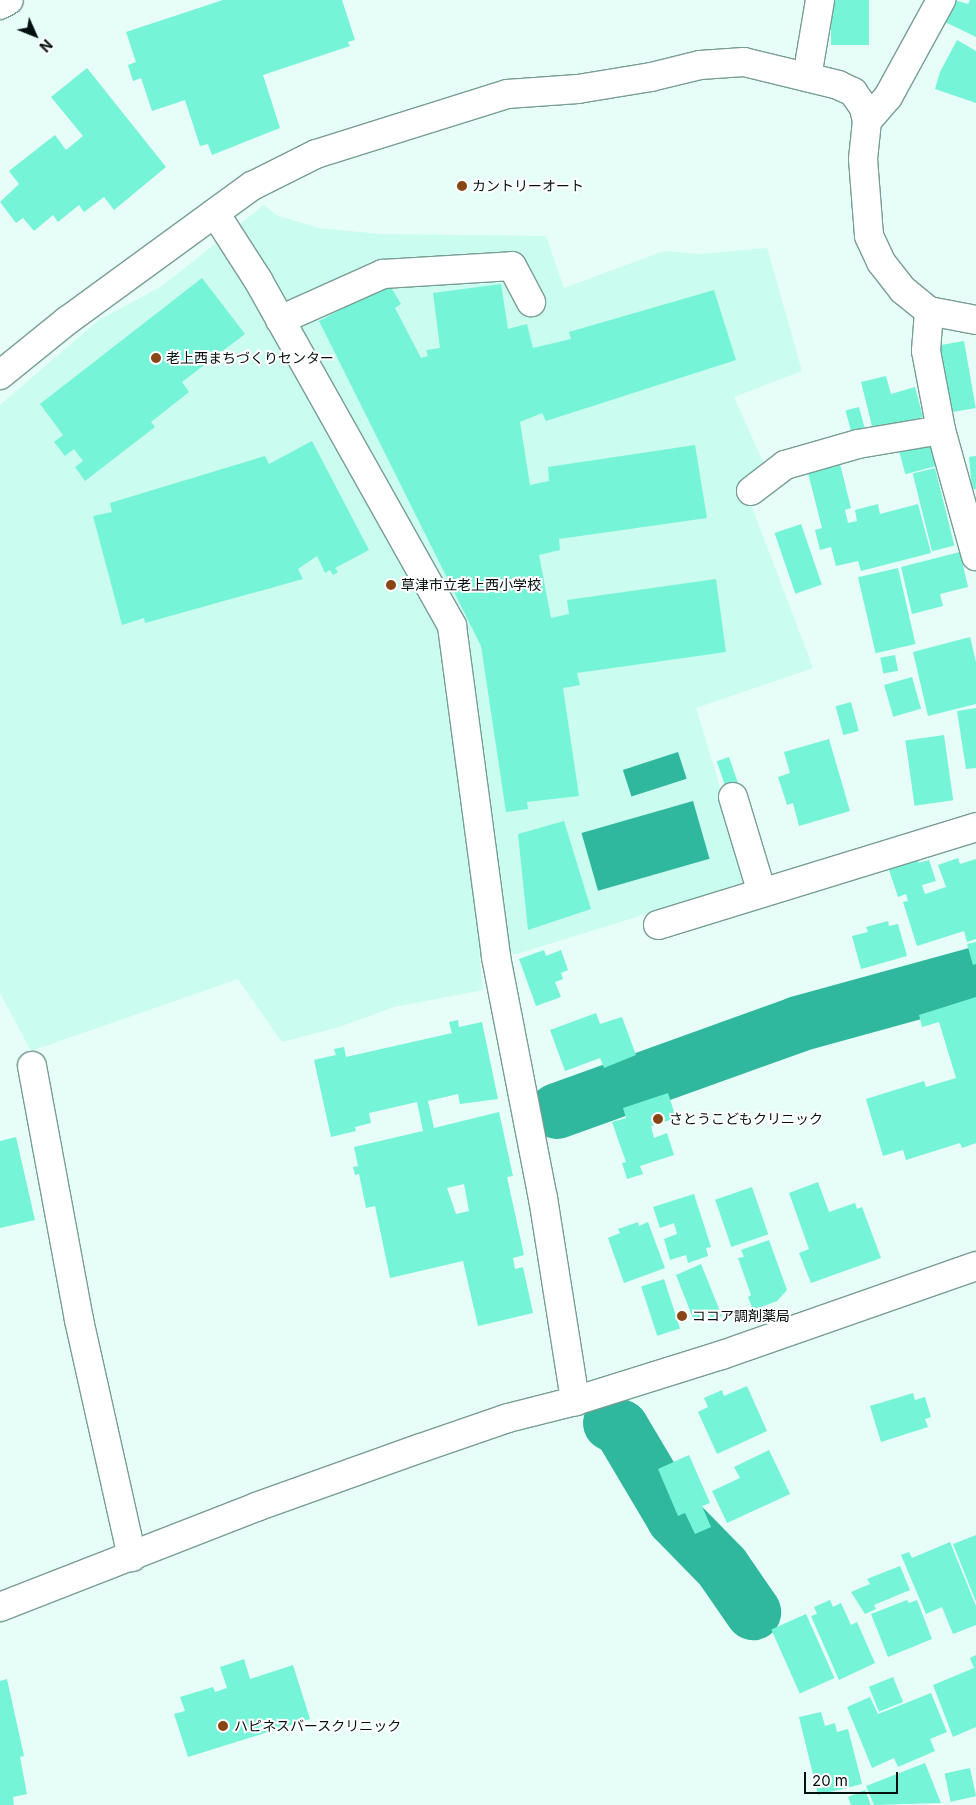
<!DOCTYPE html>
<html>
<head>
<meta charset="utf-8">
<style>
	body { margin:0 }
	#map { position:relative; width:976px; height:1805px; overflow:hidden; background:#e6fef7; font-family:Inter,"Noto Sans JP",sans-serif }
	div>[style] { position:absolute }
	[style*='--x'] { left:calc(var(--x)*1px); top:calc(var(--y)*1px); width:calc(var(--w)*1px); rotate:calc(var(--a)*1deg) }
	.built>* { inset:0; background:#cafcef }
	.water>* { inset:0; background:#2fb89e; transform-origin:0 0 }
	.river>* { height:56px; margin:-28px; padding:0 28px; transform-origin:28px; border-radius:28px; background:#2fb89e }
	.building>* { inset:0; background:#76f4d8; transform-origin:0 0 }
	.roads { filter:drop-shadow(1px 0 #789e94) drop-shadow(-1px 0 #789e94) drop-shadow(0 1px #789e94) drop-shadow(0 -1px #789e94) }
	.minor>* { height:28px; margin:-14px; padding:0 14px; transform-origin:14px; border-radius:14px; background:#fff }
	.dots>* { width:14px; height:14px; translate:-50% -50%; box-sizing:border-box; border:2px solid #fff; border-radius:50% }
	span { translate:-50% -50%; white-space:nowrap; text-align:center; line-height:1.15; -webkit-text-stroke:4px #fff; paint-order:stroke }
	.poi-label { font-size:14px; color:#03100d }
	.left { translate:0 -50%; text-align:left }
	.north { position:absolute; left:10px; top:10px; width:50px; height:50px; -webkit-text-stroke:4px #fff; paint-order:stroke; rotate:134deg; font-size:14px; font-weight:700; line-height:20px; text-align:center; color:#03100d }
	.north::after { content:''; display:block; margin:auto; width:18px; height:22px; background:#03100d; clip-path:polygon(50% 0,100% 100%,50% 72%,0 100%) }
	.scale { position:absolute; left:804px; top:1772px; width:94px; height:22px; box-sizing:border-box; border:2px solid #03100d; border-top:0; padding-left:6px; font-size:15px; line-height:18px; white-space:nowrap; color:#03100d; -webkit-text-stroke:4px #fff; paint-order:stroke }
</style>
</head>
<body>
<div id="map">
	<div class="built">
		<i style="clip-path:polygon(264px 205px,276px 215px,319px 228px,380px 234px,546px 236px,564px 288px,664px 251px,700px 254px,767px 248px,802px 371px,734px 397px,767px 471px,750px 502px,813px 668px,696px 708px,749px 882px,517px 954px,479px 954px,483px 990px,394px 1007px,339px 1027px,282px 1042px,238px 979px,31px 1051px,0 993px,0 405px,99px 320px,162px 286px)"></i>
	</div>
	<div class="water">
		<i style="left:678px;top:752px;width:28px;height:58px;rotate:72deg"></i>
		<i style="left:693px;top:801px;width:60px;height:116px;rotate:74deg"></i>
	</div>
	<div class="river">
		<i style="--x:557;--y:1111;--w:256;--a:-19.8"></i>
		<i style="--x:798;--y:1024;--w:185;--a:-15.4"></i>
		<i style="--x:611;--y:1423;--w:11;--a:27"></i>
		<i style="--x:621;--y:1428;--w:106;--a:59.3"></i>
		<i style="--x:675;--y:1519;--w:67;--a:45.6"></i>
		<i style="--x:722;--y:1567;--w:55;--a:55.4"></i>
	</div>
	<div class="building">
		<i style="clip-path:polygon(223px 0,342px 0,355px 40px,348px 42px,350px 46px,263px 75px,280px 128px,212px 155px,208px 144px,200px 146px,185px 100px,152px 111px,141px 78px,133px 81px,128px 65px,136px 62px,126px 32px)"></i>
		<i style="left:831px;top:0;width:38px;height:45px"></i>
		<i style="clip-path:polygon(954px 0,968px 4px,970px 0,976px 0,976px 37px,943px 21px)"></i>
		<i style="clip-path:polygon(957px 40px,976px 51px,976px 103px,935px 89px,940px 72px)"></i>
		<i style="clip-path:polygon(87px 68px,166px 167px,114px 210px,104px 197px,84px 212px,79px 205px,58px 222px,53px 215px,34px 231px,23px 218px,16px 223px,0 202px,19px 184px,9px 171px,55px 135px,66px 150px,83px 136px,51px 97px)"></i>
		<i style="clip-path:polygon(202px 278px,245px 334px,182px 382px,189px 392px,151px 422px,155px 427px,85px 481px,75px 467px,83px 461px,74px 449px,65px 456px,54px 442px,63px 435px,40px 404px)"></i>
		<i style="clip-path:polygon(389px 284px,401px 304px,395px 308px,421px 358px,428px 356px,426px 350px,440px 348px,433px 293px,501px 284px,508px 329px,527px 324px,533px 348px,571px 339px,569px 332px,714px 290px,736px 360px,546px 421px,542px 413px,520px 422px,530px 485px,549px 481px,548px 467px,695px 445px,707px 518px,559px 539px,560px 550px,539px 555px,551px 618px,569px 614px,567px 600px,716px 579px,726px 652px,577px 673px,580px 685px,563px 688px,579px 796px,527px 802px,528px 809px,506px 812px,481px 646px,319px 321px)"></i>
		<i style="left:964px;top:341px;width:68px;height:26px;rotate:80deg"></i>
		<i style="clip-path:polygon(886px 376px,891px 394px,915px 387px,923px 417px,873px 430px,861px 382px)"></i>
		<i style="left:859px;top:407px;width:23px;height:14px;rotate:75deg"></i>
		<i style="left:929px;top:439px;width:28px;height:32px;rotate:75deg"></i>
		<i style="clip-path:polygon(312px 441px,369px 550px,335px 568px,338px 572px,333px 575px,330px 570px,325px 573px,317px 556px,298px 569px,303px 579px,145px 623px,144px 618px,122px 625px,93px 516px,112px 512px,110px 503px,265px 456px,269px 464px)"></i>
		<i style="clip-path:polygon(976px 456px,976px 489px,972px 489px,969px 457px)"></i>
		<i style="clip-path:polygon(839px 460px,851px 508px,845px 510px,848px 523px,857px 521px,855px 510px,878px 504px,880px 514px,918px 504px,931px 553px,861px 571px,858px 561px,836px 566px,831px 547px,820px 550px,815px 530px,822px 528px,807px 469px)"></i>
		<i style="left:935px;top:468px;width:80px;height:23px;rotate:76deg"></i>
		<i style="left:801px;top:524px;width:64px;height:28px;rotate:71deg"></i>
		<i style="clip-path:polygon(960px 552px,968px 587px,940px 594px,943px 606px,912px 614px,901px 567px)"></i>
		<i style="left:898px;top:568px;width:78px;height:41px;rotate:77deg"></i>
		<i style="clip-path:polygon(970px 637px,976px 662px,976px 704px,928px 716px,913px 652px)"></i>
		<i style="left:895px;top:655px;width:16px;height:15px;rotate:79deg"></i>
		<i style="left:912px;top:677px;width:33px;height:29px;rotate:74deg"></i>
		<i style="left:851px;top:702px;width:30px;height:16px;rotate:75deg"></i>
		<i style="clip-path:polygon(976px 708px,976px 768px,966px 769px,957px 711px)"></i>
		<i style="left:944px;top:735px;width:66px;height:39px;rotate:82deg"></i>
		<i style="clip-path:polygon(829px 739px,850px 811px,799px 826px,793px 803px,787px 805px,778px 777px,790px 773px,784px 752px)"></i>
		<i style="left:729px;top:757px;width:31px;height:13px;rotate:71deg"></i>
		<i style="clip-path:polygon(564px 821px,591px 909px,528px 930px,518px 834px)"></i>
		<i style="clip-path:polygon(917px 857px,919px 863px,929px 860px,936px 881px,922px 885px,925px 894px,946px 887px,938px 865px,958px 858px,960px 864px,976px 859px,976px 939px,967px 942px,964px 931px,917px 946px,903px 902px,908px 901px,906px 894px,898px 897px,888px 867px)"></i>
		<i style="clip-path:polygon(888px 921px,889px 926px,898px 924px,907px 956px,861px 969px,852px 936px,868px 932px,866px 927px)"></i>
		<i style="clip-path:polygon(976px 942px,976px 964px,973px 965px,967px 944px)"></i>
		<i style="clip-path:polygon(544px 950px,546px 956px,561px 950px,568px 970px,561px 973px,563px 979px,555px 982px,561px 997px,536px 1006px,519px 959px)"></i>
		<i style="clip-path:polygon(976px 997px,976px 1143px,962px 1148px,960px 1143px,906px 1160px,903px 1150px,883px 1156px,866px 1099px,924px 1081px,926px 1087px,956px 1078px,939px 1022px,922px 1027px,919px 1015px)"></i>
		<i style="clip-path:polygon(596px 1013px,600px 1024px,622px 1017px,636px 1055px,604px 1068px,600px 1058px,565px 1071px,550px 1030px)"></i>
		<i style="clip-path:polygon(evenodd,458px 1020px,459px 1027px,482px 1022px,498px 1099px,460px 1104px,458px 1094px,428px 1101px,434px 1128px,499px 1112px,513px 1176px,507px 1177px,524px 1255px,513px 1258px,515px 1269px,523px 1267px,533px 1313px,478px 1326px,463px 1261px,390px 1278px,375px 1206px,366px 1208px,359px 1174px,355px 1175px,353px 1167px,358px 1166px,354px 1147px,423px 1131px,417px 1102px,369px 1113px,371px 1123px,355px 1127px,356px 1131px,331px 1137px,314px 1060px,336px 1055px,334px 1049px,344px 1047px,346px 1057px,452px 1033px,449px 1022px,458px 1020px,464px 1184px,469px 1211px,456px 1214px,447px 1188px,464px 1184px)"></i>
		<i style="clip-path:polygon(668px 1093px,676px 1118px,651px 1126px,654px 1138px,667px 1133px,674px 1155px,640px 1166px,643px 1174px,627px 1179px,622px 1163px,626px 1162px,612px 1122px,626px 1118px,623px 1108px)"></i>
		<i style="clip-path:polygon(16px 1137px,35px 1220px,0 1228px,0 1141px)"></i>
		<i style="clip-path:polygon(818px 1182px,829px 1212px,855px 1203px,857px 1209px,862px 1207px,881px 1258px,811px 1283px,799px 1253px,809px 1249px,789px 1193px)"></i>
		<i style="left:752px;top:1187px;width:50px;height:39px;rotate:71deg"></i>
		<i style="clip-path:polygon(694px 1194px,711px 1247px,706px 1248px,708px 1256px,688px 1263px,686px 1255px,670px 1260px,664px 1239px,677px 1234px,674px 1223px,660px 1228px,653px 1207px)"></i>
		<i style="clip-path:polygon(638px 1222px,639px 1226px,648px 1222px,665px 1268px,624px 1283px,608px 1238px,620px 1233px,618px 1229px)"></i>
		<i style="clip-path:polygon(769px 1240px,787px 1290px,777px 1301px,753px 1310px,748px 1297px,751px 1295px,738px 1258px,744px 1257px,741px 1250px)"></i>
		<i style="clip-path:polygon(701px 1264px,722px 1316px,711px 1320px,709px 1314px,694px 1321px,676px 1275px)"></i>
		<i style="left:664px;top:1279px;width:52px;height:24px;rotate:72deg"></i>
		<i style="clip-path:polygon(747px 1386px,767px 1431px,717px 1454px,698px 1412px,708px 1407px,704px 1398px,722px 1390px,724px 1396px)"></i>
		<i style="clip-path:polygon(913px 1393px,915px 1400px,925px 1397px,931px 1417px,925px 1419px,928px 1427px,881px 1442px,870px 1406px)"></i>
		<i style="clip-path:polygon(769px 1450px,790px 1494px,727px 1523px,712px 1491px,740px 1478px,734px 1467px)"></i>
		<i style="clip-path:polygon(689px 1455px,710px 1503px,702px 1506px,711px 1527px,695px 1534px,685px 1513px,678px 1516px,658px 1469px)"></i>
		<i style="clip-path:polygon(976px 1535px,976px 1602px,953px 1544px)"></i>
		<i style="clip-path:polygon(950px 1542px,976px 1606px,976px 1625px,953px 1634px,942px 1607px,926px 1614px,901px 1555px,909px 1552px,912px 1558px)"></i>
		<i style="clip-path:polygon(900px 1566px,910px 1590px,874px 1605px,876px 1609px,865px 1614px,851px 1592px,870px 1584px,867px 1579px)"></i>
		<i style="clip-path:polygon(830px 1600px,833px 1607px,841px 1603px,851px 1625px,857px 1622px,875px 1663px,839px 1680px,811px 1616px,817px 1614px,814px 1607px)"></i>
		<i style="clip-path:polygon(907px 1600px,909px 1603px,917px 1600px,932px 1639px,888px 1657px,871px 1614px)"></i>
		<i style="left:806px;top:1614px;width:70px;height:38px;rotate:66deg"></i>
		<i style="clip-path:polygon(976px 1655px,976px 1727px,953px 1737px,933px 1685px,974px 1668px,970px 1658px)"></i>
		<i style="clip-path:polygon(244px 1659px,250px 1679px,293px 1665px,310px 1719px,188px 1757px,174px 1714px,185px 1711px,180px 1697px,213px 1687px,215px 1692px,227px 1688px,220px 1667px)"></i>
		<i style="left:893px;top:1677px;width:27px;height:26px;rotate:68deg"></i>
		<i style="clip-path:polygon(7px 1679px,24px 1756px,20px 1757px,27px 1794px,13px 1797px,14px 1805px,0 1805px,0 1681px)"></i>
		<i style="clip-path:polygon(931px 1693px,947px 1732px,930px 1739px,935px 1751px,898px 1767px,894px 1758px,872px 1768px,847px 1707px,870px 1697px,878px 1714px)"></i>
		<i style="clip-path:polygon(821px 1712px,825px 1726px,835px 1723px,837px 1732px,848px 1729px,862px 1784px,818px 1795px,799px 1717px)"></i>
		<i style="clip-path:polygon(925px 1763px,941px 1803px,874px 1805px,866px 1786px)"></i>
		<i style="left:970px;top:1768px;width:29px;height:26px;rotate:78deg"></i>
		<i style="clip-path:polygon(865px 1790px,871px 1805px,851px 1805px,848px 1797px)"></i>
	</div>
	<div class="roads">
		<div class="minor">
			<i style="--x:0;--y:5;--w:10;--a:-29"></i>
			<i style="--x:807;--y:77;--w:78;--a:-80.4"></i>
			<i style="--x:867;--y:121;--w:32;--a:-49"></i>
			<i style="--x:888;--y:97;--w:111;--a:-61.3"></i>
			<i style="--x:215;--y:213;--w:80;--a:57.3"></i>
			<i style="--x:258;--y:280;--w:397;--a:60.7"></i>
			<i style="--x:452;--y:626;--w:334;--a:82.4"></i>
			<i style="--x:496;--y:957;--w:246;--a:79"></i>
			<i style="--x:543;--y:1198;--w:206;--a:81"></i>
			<i style="--x:929;--y:311;--w:40;--a:94.3"></i>
			<i style="--x:926;--y:351;--w:80;--a:79.2"></i>
			<i style="--x:941;--y:430;--w:131;--a:74.5"></i>
			<i style="--x:280;--y:320;--w:113;--a:-24.1"></i>
			<i style="--x:383;--y:274;--w:129;--a:-3.5"></i>
			<i style="--x:512;--y:266;--w:41;--a:62.2"></i>
			<i style="--x:0;--y:375;--w:87;--a:-39"></i>
			<i style="--x:68;--y:320;--w:228;--a:-36.1"></i>
			<i style="--x:252;--y:186;--w:72;--a:-26.6"></i>
			<i style="--x:316;--y:154;--w:200;--a:-17.4"></i>
			<i style="--x:507;--y:94;--w:71;--a:-4"></i>
			<i style="--x:578;--y:89;--w:74;--a:-9.3"></i>
			<i style="--x:651;--y:77;--w:50;--a:-13.8"></i>
			<i style="--x:700;--y:65;--w:44;--a:-3.9"></i>
			<i style="--x:744;--y:62;--w:97;--a:13.7"></i>
			<i style="--x:838;--y:85;--w:17;--a:25"></i>
			<i style="--x:853;--y:92;--w:19;--a:55"></i>
			<i style="--x:864;--y:108;--w:13;--a:77"></i>
			<i style="--x:867;--y:121;--w:38;--a:96"></i>
			<i style="--x:863;--y:159;--w:77;--a:85.5"></i>
			<i style="--x:869;--y:236;--w:29;--a:65"></i>
			<i style="--x:881;--y:262;--w:36;--a:52"></i>
			<i style="--x:903;--y:290;--w:33;--a:39"></i>
			<i style="--x:929;--y:311;--w:48;--a:10.8"></i>
			<i style="--x:751;--y:491;--w:43;--a:-37.4"></i>
			<i style="--x:785;--y:465;--w:76;--a:-16"></i>
			<i style="--x:858;--y:444;--w:84;--a:-9.6"></i>
			<i style="--x:733;--y:797;--w:100;--a:73.2"></i>
			<i style="--x:658;--y:925;--w:333;--a:-17.1"></i>
			<i style="--x:32;--y:1066;--w:258;--a:79.5"></i>
			<i style="--x:79;--y:1320;--w:243;--a:77.4"></i>
			<i style="--x:0;--y:1607;--w:275;--a:-21.3"></i>
			<i style="--x:256;--y:1507;--w:175;--a:-19.7"></i>
			<i style="--x:421;--y:1448;--w:92;--a:-19"></i>
			<i style="--x:508;--y:1418;--w:69;--a:-14.2"></i>
			<i style="--x:575;--y:1401;--w:154;--a:-17.4"></i>
			<i style="--x:722;--y:1355;--w:269;--a:-19.3"></i>
		</div>
	</div>
	<div class="dots">
		<i style="left:462px;top:186px;background:#894615"></i>
		<i style="left:156px;top:358px;background:#894615"></i>
		<i style="left:391px;top:585px;background:#894615"></i>
		<i style="left:658px;top:1119px;background:#894615"></i>
		<i style="left:682px;top:1316px;background:#894615"></i>
		<i style="left:223px;top:1726px;background:#894615"></i>
	</div>
	<div class="poi-label">
		<span class="left" style="left:472px;top:186px">カントリーオート</span>
		<span class="left" style="left:166px;top:358px">老上西まちづくりセンター</span>
		<span class="left" style="left:401px;top:585px">草津市立老上西小学校</span>
		<span class="left" style="left:669px;top:1119px">さとうこどもクリニック</span>
		<span class="left" style="left:692px;top:1316px">ココア調剤薬局</span>
		<span class="left" style="left:234px;top:1726px">ハピネスバースクリニック</span>
	</div>
	<div class="north">N</div>
	<div class="scale">20 m</div>
</div>
</body>
</html>
